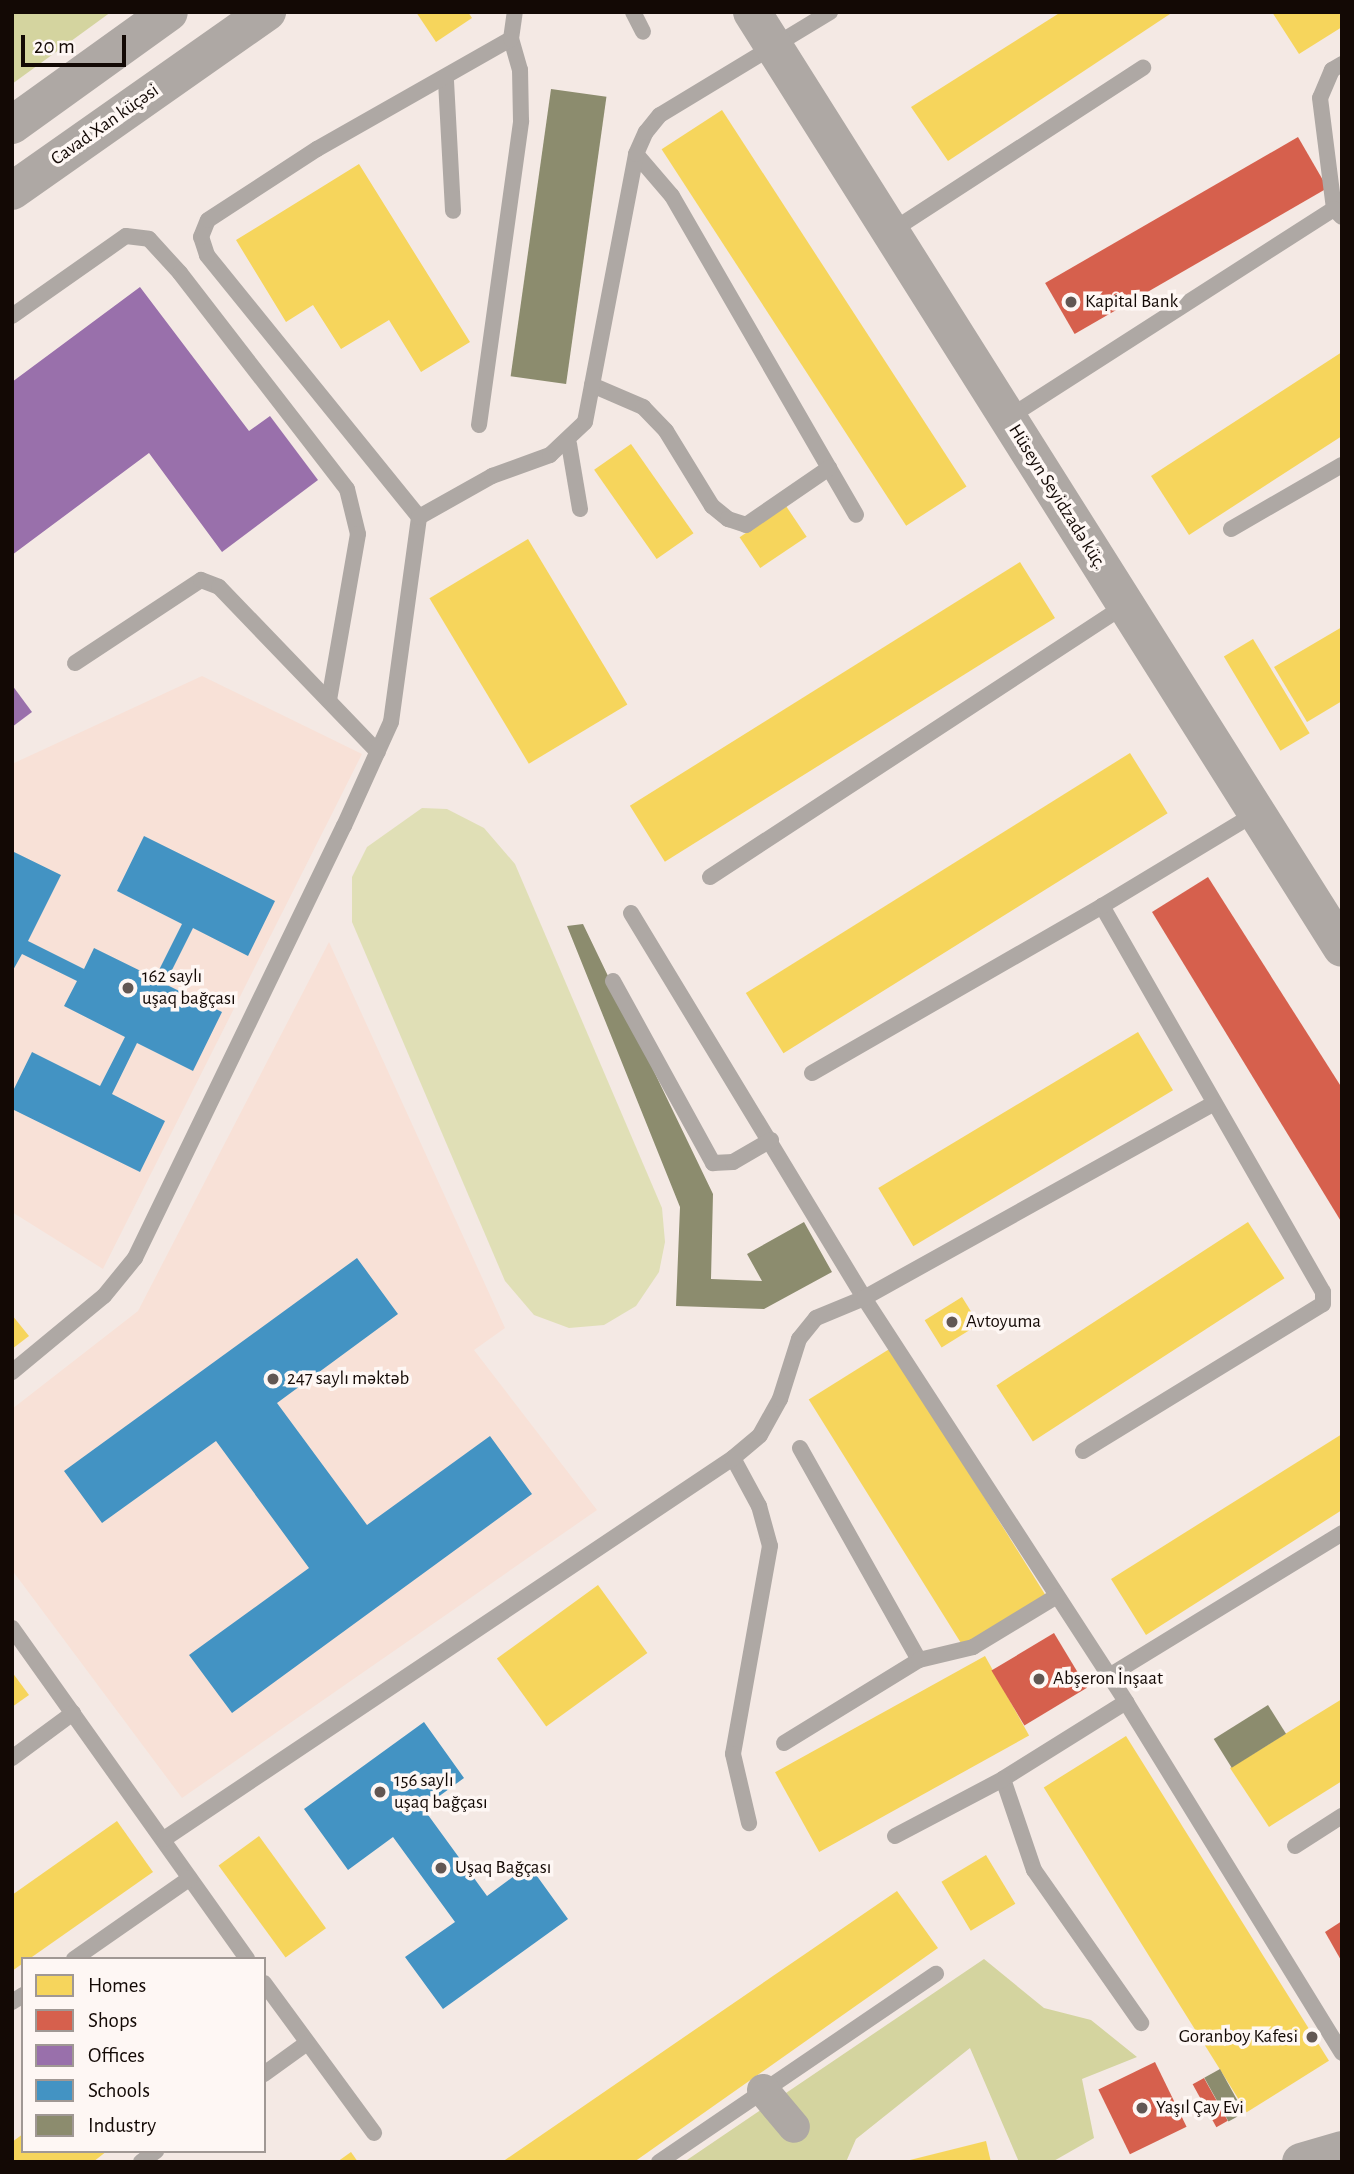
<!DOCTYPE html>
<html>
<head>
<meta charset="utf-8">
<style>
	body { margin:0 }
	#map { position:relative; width:1354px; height:2174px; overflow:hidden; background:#f4e9e4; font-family:"Alegreya Sans",sans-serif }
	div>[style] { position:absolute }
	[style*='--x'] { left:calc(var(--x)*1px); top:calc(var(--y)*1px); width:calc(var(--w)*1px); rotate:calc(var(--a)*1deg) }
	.built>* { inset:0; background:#f8e1d7 }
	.green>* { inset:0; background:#e0dfb6 }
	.forest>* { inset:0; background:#d4d49f }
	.homes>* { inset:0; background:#f6d55c; transform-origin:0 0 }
	.shops>* { inset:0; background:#d6604d; transform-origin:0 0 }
	.offices>* { inset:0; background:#9970ab }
	.schools>* { inset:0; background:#4393c3 }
	.industry>* { inset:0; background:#8c8c6e; transform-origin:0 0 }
	.service>* { height:16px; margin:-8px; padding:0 8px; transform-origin:8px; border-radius:8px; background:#aea8a4 }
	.minor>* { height:32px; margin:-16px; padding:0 16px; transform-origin:16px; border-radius:16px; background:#aea8a4 }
	.tertiary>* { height:38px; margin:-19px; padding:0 19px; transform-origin:19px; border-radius:19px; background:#aea8a4 }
	.dots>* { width:19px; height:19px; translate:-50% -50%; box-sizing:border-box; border:4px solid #fef7f4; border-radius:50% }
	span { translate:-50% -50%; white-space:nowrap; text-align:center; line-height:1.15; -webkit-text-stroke:7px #fef7f4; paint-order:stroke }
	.street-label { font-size:19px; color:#130905 }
	.poi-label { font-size:19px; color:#130905 }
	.left { translate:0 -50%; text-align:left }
	.right { translate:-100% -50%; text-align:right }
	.frame { position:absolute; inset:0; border:14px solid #130905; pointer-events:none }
	.legend { position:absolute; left:21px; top:1957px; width:245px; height:196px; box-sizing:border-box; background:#fef7f4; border:2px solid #a09894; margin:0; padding:9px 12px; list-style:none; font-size:21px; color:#130905 }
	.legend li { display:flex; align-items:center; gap:14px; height:35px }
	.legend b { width:35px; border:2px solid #a09894 }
	.scale { position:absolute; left:21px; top:35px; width:105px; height:32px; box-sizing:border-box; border:4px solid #130905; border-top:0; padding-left:9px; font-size:21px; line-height:24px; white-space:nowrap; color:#130905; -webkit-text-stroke:5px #fef7f4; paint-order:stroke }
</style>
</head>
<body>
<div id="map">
	<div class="built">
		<i style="clip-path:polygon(202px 676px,362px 754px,103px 1269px,12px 1212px,12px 764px)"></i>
		<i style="clip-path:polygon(329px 942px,505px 1328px,474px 1350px,597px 1510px,182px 1798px,12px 1570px,12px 1409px,138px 1311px)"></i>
	</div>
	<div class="green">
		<i style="clip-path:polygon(422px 808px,447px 809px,484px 828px,515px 864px,662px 1208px,665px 1242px,659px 1272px,636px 1306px,604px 1325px,569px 1328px,534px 1315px,505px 1281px,352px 922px,352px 877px,367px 847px)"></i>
	</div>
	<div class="forest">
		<i style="clip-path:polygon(12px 12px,111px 12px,12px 84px)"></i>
		<i style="clip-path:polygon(984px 1959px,1044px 2008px,1091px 2020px,1137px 2057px,1082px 2079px,1094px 2138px,1052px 2162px,1019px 2162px,970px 2048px,856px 2139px,846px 2162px,684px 2162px)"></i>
	</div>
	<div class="homes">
		<i style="clip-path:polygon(416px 12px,468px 12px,472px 18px,436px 42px)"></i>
		<i style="clip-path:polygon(1061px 12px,1173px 12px,948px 161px,911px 107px)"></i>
		<i style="clip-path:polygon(1272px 12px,1342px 12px,1342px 27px,1299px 54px)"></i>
		<i style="left:722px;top:110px;width:449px;height:72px;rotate:57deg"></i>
		<i style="clip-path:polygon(359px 164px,470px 342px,421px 372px,389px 320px,341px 349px,313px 305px,286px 322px,236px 240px)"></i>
		<i style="clip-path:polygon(1342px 352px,1342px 436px,1189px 535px,1151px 476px)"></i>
		<i style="left:631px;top:444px;width:109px;height:45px;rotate:55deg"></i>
		<i style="left:786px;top:506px;width:37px;height:56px;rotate:56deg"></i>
		<i style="left:528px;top:539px;width:193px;height:115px;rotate:59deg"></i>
		<i style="left:1020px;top:562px;width:66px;height:460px;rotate:58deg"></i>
		<i style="clip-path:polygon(1342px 627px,1342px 701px,1307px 722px,1274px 667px)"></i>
		<i style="left:1253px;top:639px;width:110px;height:34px;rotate:59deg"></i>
		<i style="left:1130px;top:753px;width:71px;height:453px;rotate:58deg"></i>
		<i style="left:1138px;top:1032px;width:68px;height:303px;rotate:59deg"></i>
		<i style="left:1248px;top:1222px;width:67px;height:300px;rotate:57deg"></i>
		<i style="left:962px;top:1297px;width:32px;height:44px;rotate:58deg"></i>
		<i style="clip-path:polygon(12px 1315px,29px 1336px,12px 1349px)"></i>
		<i style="left:891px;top:1348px;width:291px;height:97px;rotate:58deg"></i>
		<i style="clip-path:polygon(1342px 1434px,1342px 1510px,1146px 1635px,1111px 1579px)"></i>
		<i style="left:598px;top:1585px;width:84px;height:125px;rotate:54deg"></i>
		<i style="left:985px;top:1656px;width:91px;height:240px;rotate:61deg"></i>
		<i style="clip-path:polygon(12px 1672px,29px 1695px,12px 1707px)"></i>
		<i style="clip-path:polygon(1342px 1699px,1342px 1781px,1269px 1827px,1230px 1768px)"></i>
		<i style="left:1126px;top:1736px;width:383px;height:97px;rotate:58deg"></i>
		<i style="clip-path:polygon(117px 1821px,153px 1872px,12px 1971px,12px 1895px)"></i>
		<i style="left:259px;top:1836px;width:114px;height:50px;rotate:54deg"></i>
		<i style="left:986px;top:1855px;width:57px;height:52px;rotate:59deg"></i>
		<i style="clip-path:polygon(897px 1891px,938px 1948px,634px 2162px,502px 2162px)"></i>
		<i style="clip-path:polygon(23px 2134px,23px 2151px,107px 2151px,93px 2162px,12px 2162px,12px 2142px)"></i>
		<i style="clip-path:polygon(986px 2141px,991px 2162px,906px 2162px,906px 2161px)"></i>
		<i style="clip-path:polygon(351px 2152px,358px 2162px,337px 2162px)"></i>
	</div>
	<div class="shops">
		<i style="left:1298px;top:137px;width:59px;height:292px;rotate:60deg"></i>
		<i style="clip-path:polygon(1208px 877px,1342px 1088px,1342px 1223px,1152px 912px)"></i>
		<i style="left:1054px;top:1633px;width:64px;height:73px;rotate:59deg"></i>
		<i style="clip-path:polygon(1342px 1921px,1342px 1962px,1325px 1932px)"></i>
		<i style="left:1155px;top:2062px;width:72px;height:63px;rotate:64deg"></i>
		<i style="left:1204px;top:2078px;width:49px;height:13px;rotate:61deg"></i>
	</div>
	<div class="offices">
		<i style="clip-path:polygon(140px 287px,249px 431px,270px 416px,318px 480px,222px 552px,149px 453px,12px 555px,12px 382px)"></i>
		<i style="clip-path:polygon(12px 685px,32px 712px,12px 727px)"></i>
	</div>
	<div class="schools">
		<i style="clip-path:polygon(144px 836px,275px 901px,248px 956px,193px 928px,165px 984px,222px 1012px,193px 1071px,137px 1043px,112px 1094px,165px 1121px,140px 1172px,12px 1109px,12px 1093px,32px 1052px,100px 1086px,125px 1037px,64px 1006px,77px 981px,22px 954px,12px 972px,12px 851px,61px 875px,28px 941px,84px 969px,94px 948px,155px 978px,182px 924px,117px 891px)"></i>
		<i style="clip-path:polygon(357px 1258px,398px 1314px,277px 1403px,367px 1525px,490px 1436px,532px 1494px,232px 1713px,189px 1655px,309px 1568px,216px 1441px,102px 1523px,64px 1471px)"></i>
		<i style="clip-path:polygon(424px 1722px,464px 1778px,423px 1808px,487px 1896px,529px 1865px,568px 1919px,443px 2009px,405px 1957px,455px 1922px,393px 1837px,348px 1870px,304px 1809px)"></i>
	</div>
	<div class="industry">
		<i style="left:551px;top:89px;width:56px;height:290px;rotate:8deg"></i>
		<i style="clip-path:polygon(583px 924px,713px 1194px,711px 1279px,762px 1281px,747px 1254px,804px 1222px,832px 1272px,764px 1309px,676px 1306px,680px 1207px,567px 926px)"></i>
		<i style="left:1268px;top:1705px;width:34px;height:64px;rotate:58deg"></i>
		<i style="left:1220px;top:2069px;width:50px;height:18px;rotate:61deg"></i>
	</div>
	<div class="service">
		<i style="--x:633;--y:12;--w:22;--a:63"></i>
		<i style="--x:1342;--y:64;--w:12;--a:149"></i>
		<i style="--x:1332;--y:70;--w:30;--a:113"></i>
		<i style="--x:1320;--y:98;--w:112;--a:82.8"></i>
		<i style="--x:1334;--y:209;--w:11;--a:45"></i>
		<i style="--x:446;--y:81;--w:130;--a:86.9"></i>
		<i style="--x:636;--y:154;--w:55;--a:49.4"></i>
		<i style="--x:672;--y:196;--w:368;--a:60"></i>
		<i style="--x:890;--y:232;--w:302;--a:-33"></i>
		<i style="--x:12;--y:316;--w:139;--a:-35.1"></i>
		<i style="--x:126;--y:236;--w:23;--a:7"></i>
		<i style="--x:149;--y:239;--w:46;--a:47.6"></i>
		<i style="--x:180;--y:273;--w:273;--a:52.3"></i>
		<i style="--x:347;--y:489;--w:46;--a:76.3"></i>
		<i style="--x:358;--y:534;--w:169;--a:99.9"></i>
		<i style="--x:592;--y:385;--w:56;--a:23.3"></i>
		<i style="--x:643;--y:407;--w:33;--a:46"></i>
		<i style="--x:666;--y:431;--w:88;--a:58.5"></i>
		<i style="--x:712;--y:506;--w:21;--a:39"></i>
		<i style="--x:728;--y:519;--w:19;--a:18"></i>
		<i style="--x:746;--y:525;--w:101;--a:-34.5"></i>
		<i style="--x:1008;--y:418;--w:387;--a:-32.7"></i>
		<i style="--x:479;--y:425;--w:307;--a:-82.1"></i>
		<i style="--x:521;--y:121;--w:51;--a:-91.1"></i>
		<i style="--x:520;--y:70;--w:32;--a:-106"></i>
		<i style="--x:569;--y:444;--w:66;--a:80.4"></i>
		<i style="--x:419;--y:517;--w:337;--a:-129"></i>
		<i style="--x:207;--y:255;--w:19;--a:-108"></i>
		<i style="--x:201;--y:237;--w:18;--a:-68"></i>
		<i style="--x:208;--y:220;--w:130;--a:-33.1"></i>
		<i style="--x:317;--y:149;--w:223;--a:-29.6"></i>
		<i style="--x:511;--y:39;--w:27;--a:-82"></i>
		<i style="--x:1231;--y:529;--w:128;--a:-30"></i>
		<i style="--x:75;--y:663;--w:151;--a:-33.4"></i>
		<i style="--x:201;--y:580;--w:19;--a:21"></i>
		<i style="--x:219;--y:587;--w:229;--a:46.1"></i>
		<i style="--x:710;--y:877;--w:496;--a:-33.2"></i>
		<i style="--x:631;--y:913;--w:450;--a:58.8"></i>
		<i style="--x:864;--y:1298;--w:482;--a:57"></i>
		<i style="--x:1126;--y:1702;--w:412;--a:58.4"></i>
		<i style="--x:613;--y:981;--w:208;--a:61.2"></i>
		<i style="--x:713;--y:1163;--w:20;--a:-3"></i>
		<i style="--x:733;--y:1162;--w:44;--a:-30.1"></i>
		<i style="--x:812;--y:1073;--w:335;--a:-29.9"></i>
		<i style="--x:12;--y:1372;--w:119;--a:-39.6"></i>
		<i style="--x:104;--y:1296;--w:49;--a:-50.8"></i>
		<i style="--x:135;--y:1258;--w:480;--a:-64.2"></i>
		<i style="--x:344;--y:826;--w:114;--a:-65.7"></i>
		<i style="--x:391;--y:722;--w:207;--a:-82.2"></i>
		<i style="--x:419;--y:517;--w:84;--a:-29.3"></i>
		<i style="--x:492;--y:476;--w:62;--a:-19.9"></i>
		<i style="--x:550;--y:455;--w:48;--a:-43.3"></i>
		<i style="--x:585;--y:422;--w:273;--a:-79.2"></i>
		<i style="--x:636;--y:154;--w:24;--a:-66"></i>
		<i style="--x:646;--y:132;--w:22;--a:-51"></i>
		<i style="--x:660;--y:115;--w:199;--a:-31.2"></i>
		<i style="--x:800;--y:1448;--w:243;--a:60.7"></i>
		<i style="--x:1083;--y:1451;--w:281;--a:-31.5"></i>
		<i style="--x:1323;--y:1304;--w:12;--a:-90"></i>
		<i style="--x:1323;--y:1292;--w:445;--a:-119.8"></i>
		<i style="--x:1102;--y:906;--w:180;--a:-31.1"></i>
		<i style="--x:733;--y:1458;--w:55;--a:61.6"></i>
		<i style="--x:759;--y:1506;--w:41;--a:74.6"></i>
		<i style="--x:770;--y:1546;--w:211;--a:100.1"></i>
		<i style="--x:733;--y:1754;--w:71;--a:76.9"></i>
		<i style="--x:12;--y:1628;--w:406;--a:54.6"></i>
		<i style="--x:1109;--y:1676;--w:273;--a:-31.5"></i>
		<i style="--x:1126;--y:1702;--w:145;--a:148"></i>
		<i style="--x:1003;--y:1779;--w:96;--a:71.2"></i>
		<i style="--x:1034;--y:1870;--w:187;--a:55"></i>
		<i style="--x:784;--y:1743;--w:158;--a:-31.6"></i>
		<i style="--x:919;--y:1660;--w:56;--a:-13.5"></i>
		<i style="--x:973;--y:1647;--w:98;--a:-31.3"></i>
		<i style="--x:12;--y:1758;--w:76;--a:-36.4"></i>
		<i style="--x:895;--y:1836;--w:122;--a:-27.8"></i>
		<i style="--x:164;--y:1839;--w:685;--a:-33.81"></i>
		<i style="--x:733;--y:1458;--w:35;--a:-40"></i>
		<i style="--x:760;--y:1435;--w:41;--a:-60.9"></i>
		<i style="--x:780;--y:1399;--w:63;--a:-72.4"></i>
		<i style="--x:799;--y:1339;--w:27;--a:-51"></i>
		<i style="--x:816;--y:1318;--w:52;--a:-22.6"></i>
		<i style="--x:864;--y:1298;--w:399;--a:-29.1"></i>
		<i style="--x:1295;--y:1846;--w:56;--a:-32.6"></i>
		<i style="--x:74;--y:1959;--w:141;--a:-34.9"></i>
		<i style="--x:264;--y:1983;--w:186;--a:53.7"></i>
		<i style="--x:12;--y:2002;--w:13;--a:-32"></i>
		<i style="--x:264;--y:2074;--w:53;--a:-35.8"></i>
		<i style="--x:141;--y:2162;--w:19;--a:-36"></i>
		<i style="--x:659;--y:2162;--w:335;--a:-34.2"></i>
	</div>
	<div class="minor">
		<i style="--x:763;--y:2090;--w:48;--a:50"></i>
	</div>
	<div class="tertiary">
		<i style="--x:752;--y:12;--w:1106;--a:57.78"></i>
		<i style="--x:12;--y:125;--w:193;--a:-35.7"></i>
		<i style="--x:12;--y:191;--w:312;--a:-35.1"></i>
		<i style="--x:1301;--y:2162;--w:43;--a:-16.3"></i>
	</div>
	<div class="dots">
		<i style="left:1071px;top:302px;background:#625753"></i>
		<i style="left:128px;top:988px;background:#625753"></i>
		<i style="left:952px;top:1322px;background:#625753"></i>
		<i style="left:273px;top:1379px;background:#625753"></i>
		<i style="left:1039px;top:1679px;background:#625753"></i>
		<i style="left:380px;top:1792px;background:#625753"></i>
		<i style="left:441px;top:1868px;background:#625753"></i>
		<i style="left:1312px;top:2037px;background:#625753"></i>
		<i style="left:1142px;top:2108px;background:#625753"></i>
	</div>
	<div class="street-label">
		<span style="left:105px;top:125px;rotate:-35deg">Cavad Xan küçəsi</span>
		<span style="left:1057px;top:497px;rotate:58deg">Hüseyn Seyidzadə küç.</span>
	</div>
	<div class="poi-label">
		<span class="left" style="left:1085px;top:302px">Kapital Bank</span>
		<span class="left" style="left:142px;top:988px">162 saylı<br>uşaq bağçası</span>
		<span class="left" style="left:966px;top:1322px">Avtoyuma</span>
		<span class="left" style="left:287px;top:1379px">247 saylı məktəb</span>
		<span class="left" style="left:1053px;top:1679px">Abşeron İnşaat</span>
		<span class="left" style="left:394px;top:1792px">156 saylı<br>uşaq bağçası</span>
		<span class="left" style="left:455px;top:1868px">Uşaq Bağçası</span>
		<span class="right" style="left:1298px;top:2037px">Goranboy Kafesi</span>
		<span class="left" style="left:1156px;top:2108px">Yaşıl Çay Evi</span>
	</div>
	<div class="frame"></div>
	<ul class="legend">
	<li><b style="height:19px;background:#f6d55c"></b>Homes</li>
	<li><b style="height:19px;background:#d6604d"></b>Shops</li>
	<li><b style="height:19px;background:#9970ab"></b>Offices</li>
	<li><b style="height:19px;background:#4393c3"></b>Schools</li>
	<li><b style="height:19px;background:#8c8c6e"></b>Industry</li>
	</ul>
	<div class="scale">20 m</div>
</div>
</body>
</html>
